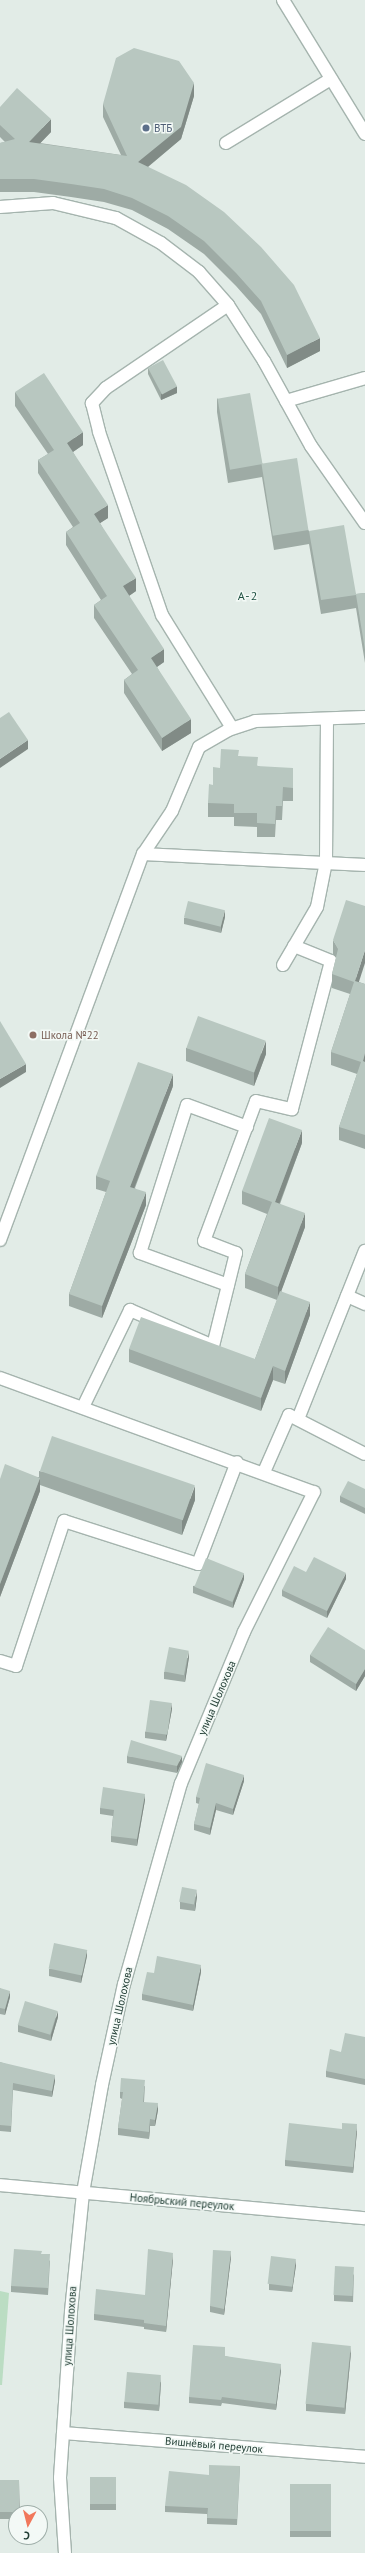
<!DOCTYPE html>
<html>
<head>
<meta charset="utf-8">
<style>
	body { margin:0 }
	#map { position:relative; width:365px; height:2553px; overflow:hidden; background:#e2ece7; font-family:"PT Sans",sans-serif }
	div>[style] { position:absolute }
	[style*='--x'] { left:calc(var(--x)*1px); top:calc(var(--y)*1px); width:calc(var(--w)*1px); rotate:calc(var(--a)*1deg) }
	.green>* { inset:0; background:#bbddc3 }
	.roads { filter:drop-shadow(1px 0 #a5b4ae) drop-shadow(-1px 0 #a5b4ae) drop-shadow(0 1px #a5b4ae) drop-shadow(0 -1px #a5b4ae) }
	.minor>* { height:12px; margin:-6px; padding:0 6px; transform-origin:6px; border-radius:6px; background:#fff }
	.wall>* { inset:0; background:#9eaba5; transform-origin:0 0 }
	.shaded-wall>* { inset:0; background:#818b86 }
	.building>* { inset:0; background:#b8c7c0; transform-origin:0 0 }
	.dots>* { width:11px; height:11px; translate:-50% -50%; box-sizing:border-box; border:2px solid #f3f9f6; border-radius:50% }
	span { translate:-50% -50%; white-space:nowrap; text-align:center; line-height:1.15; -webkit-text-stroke:3px #f3f9f6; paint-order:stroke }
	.service-label { font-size:11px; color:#4e5e75 }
	.left { translate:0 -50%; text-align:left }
	.education-label { font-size:11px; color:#785e54 }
	.street-label { font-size:11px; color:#223e35 }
	.neighbourhood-label { font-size:12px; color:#1e5041; letter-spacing:1px }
	.north { position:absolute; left:8px; top:2505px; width:40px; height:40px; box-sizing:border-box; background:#f3f9f6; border:1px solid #9faea9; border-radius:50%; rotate:187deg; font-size:11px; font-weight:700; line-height:16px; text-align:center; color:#223e35 }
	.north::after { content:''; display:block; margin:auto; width:14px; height:18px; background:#f1785c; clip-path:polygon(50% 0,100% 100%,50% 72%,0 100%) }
</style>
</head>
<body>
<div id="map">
	<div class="green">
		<i style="clip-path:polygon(0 2291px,9px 2293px,2px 2385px,0 2385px)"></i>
	</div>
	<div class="roads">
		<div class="minor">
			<i style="--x:283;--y:0;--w:157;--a:58.5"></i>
			<i style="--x:226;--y:143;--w:123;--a:-31.4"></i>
			<i style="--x:0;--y:207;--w:53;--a:-4.3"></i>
			<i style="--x:53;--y:203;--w:65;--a:13.4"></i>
			<i style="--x:116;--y:218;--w:51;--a:29.1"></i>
			<i style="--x:161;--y:243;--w:48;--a:37.3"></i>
			<i style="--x:199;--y:272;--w:44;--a:48.7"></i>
			<i style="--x:228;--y:305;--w:67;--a:57.3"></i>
			<i style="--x:264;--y:361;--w:97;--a:61.1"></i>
			<i style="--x:311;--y:446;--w:94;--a:55"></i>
			<i style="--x:228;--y:305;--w:148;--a:145.8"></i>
			<i style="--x:106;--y:388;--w:21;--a:133"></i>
			<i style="--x:92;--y:403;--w:30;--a:76"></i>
			<i style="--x:99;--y:432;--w:194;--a:71"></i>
			<i style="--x:162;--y:615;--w:133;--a:58.2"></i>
			<i style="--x:286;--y:401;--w:82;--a:-16.2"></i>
			<i style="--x:143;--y:854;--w:222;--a:2.8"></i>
			<i style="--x:283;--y:965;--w:67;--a:-59.6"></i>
			<i style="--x:317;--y:907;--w:46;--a:-78.7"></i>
			<i style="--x:326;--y:862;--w:142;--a:-89.6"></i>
			<i style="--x:0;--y:1240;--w:412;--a:-69.7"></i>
			<i style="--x:143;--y:854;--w:52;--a:-56"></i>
			<i style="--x:172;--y:811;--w:69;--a:-67.1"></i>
			<i style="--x:199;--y:747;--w:34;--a:-30"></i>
			<i style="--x:228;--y:730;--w:28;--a:-18"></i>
			<i style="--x:255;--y:721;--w:110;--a:-2.1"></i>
			<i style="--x:228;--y:1285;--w:94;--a:-160"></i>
			<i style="--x:140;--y:1253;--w:155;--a:-72.4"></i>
			<i style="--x:187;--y:1105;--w:64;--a:20.1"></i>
			<i style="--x:347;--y:1296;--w:20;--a:24"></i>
			<i style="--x:0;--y:1378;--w:334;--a:20"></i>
			<i style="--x:314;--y:1492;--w:157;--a:116.6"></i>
			<i style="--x:244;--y:1632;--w:164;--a:112.6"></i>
			<i style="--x:181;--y:1783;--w:209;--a:105.8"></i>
			<i style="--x:124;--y:1984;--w:103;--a:102.3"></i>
			<i style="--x:102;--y:2085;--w:110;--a:100"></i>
			<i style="--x:83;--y:2193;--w:120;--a:95.8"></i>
			<i style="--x:71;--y:2312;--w:166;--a:93.8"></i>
			<i style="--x:60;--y:2478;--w:75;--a:86.2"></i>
			<i style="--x:83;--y:1407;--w:108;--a:-64.1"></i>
			<i style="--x:130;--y:1310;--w:90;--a:23.4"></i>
			<i style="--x:213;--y:1346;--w:96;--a:-76.1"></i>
			<i style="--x:236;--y:1253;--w:34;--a:-159"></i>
			<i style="--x:204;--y:1241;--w:149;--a:-69.6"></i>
			<i style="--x:256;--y:1101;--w:37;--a:13"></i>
			<i style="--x:292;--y:1109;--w:153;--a:-75.2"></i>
			<i style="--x:331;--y:961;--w:40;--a:-158"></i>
			<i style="--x:298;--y:1419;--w:181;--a:-68.3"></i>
			<i style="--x:264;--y:1472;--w:62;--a:-66.3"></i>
			<i style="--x:289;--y:1415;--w:85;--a:27.2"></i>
			<i style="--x:0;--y:1661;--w:17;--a:17"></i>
			<i style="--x:16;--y:1666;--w:153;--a:-71.7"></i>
			<i style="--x:64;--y:1521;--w:141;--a:17.8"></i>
			<i style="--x:198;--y:1564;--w:109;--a:-69.1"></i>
			<i style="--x:0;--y:2185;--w:366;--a:5.2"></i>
			<i style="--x:63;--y:2433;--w:303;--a:4.5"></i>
		</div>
	</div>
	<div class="wall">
		<i style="clip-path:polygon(194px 96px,181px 139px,148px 167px,320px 351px,287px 368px,261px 314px,236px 286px,204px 254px,168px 229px,132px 210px,104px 202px,71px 197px,34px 192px,0 192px,0 143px,5px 142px,0 137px,0 107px,51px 132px,40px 143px,121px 155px,103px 117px,103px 104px)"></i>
		<i style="clip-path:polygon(148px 368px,177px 393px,161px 400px,148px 374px)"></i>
		<i style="clip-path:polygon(15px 392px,83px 445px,73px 452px,108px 518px,100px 523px,136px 591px,129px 596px,164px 662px,157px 667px,191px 733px,162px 751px,124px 693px,124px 680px,132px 674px,94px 618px,94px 605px,101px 600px,66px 545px,66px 532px,73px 527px,38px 473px,38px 460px,48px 454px,15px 406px)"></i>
		<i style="clip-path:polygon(217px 398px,309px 531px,356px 594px,365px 593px,365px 663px,356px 608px,321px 614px,309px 544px,274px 550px,262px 477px,228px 483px,217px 412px)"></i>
		<i style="clip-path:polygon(239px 756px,258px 766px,293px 781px,293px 801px,283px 801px,282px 820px,276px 820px,275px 837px,257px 837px,257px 827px,234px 826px,234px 817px,208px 817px,208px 803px,213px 785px,220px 768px)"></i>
		<i style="clip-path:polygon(225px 917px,221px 933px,184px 924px,184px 918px)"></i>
		<i style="clip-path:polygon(333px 940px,359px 982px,365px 984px,365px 1149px,339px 1140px,339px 1127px,357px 1074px,331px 1065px,331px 1052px,350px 994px,332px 988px,332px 974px,336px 958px,333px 954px)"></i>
		<i style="clip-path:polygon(186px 1048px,266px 1054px,254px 1086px,186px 1061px)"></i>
		<i style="clip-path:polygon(173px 1086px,135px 1188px,146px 1205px,102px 1318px,69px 1306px,69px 1294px,106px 1192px,96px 1189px,96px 1176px)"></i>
		<i style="clip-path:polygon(302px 1143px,280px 1204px,305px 1227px,281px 1291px,310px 1315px,285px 1384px,273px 1380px,261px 1411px,129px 1362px,129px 1349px,255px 1359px,277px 1300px,245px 1288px,245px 1274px,267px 1214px,242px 1204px,242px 1191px)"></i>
		<i style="clip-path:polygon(39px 1471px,195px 1500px,182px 1535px,40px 1485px,40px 1491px,0 1597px,0 1479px,39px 1477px)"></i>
		<i style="clip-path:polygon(365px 1489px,365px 1514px,340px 1502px,340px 1496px)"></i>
		<i style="clip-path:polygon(306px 1572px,346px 1579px,327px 1618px,282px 1596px,282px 1590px)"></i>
		<i style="clip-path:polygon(244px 1579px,233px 1608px,193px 1593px,193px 1586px)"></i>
		<i style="clip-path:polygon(365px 1650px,365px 1676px,356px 1691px,310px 1662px,310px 1655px)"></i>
		<i style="clip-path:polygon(189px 1657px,185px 1682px,164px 1679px,164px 1672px)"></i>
		<i style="clip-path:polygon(172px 1709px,166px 1741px,145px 1738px,145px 1732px)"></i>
		<i style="clip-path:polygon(127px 1756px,182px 1762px,177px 1773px,127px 1763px)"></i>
		<i style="clip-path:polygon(244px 1781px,233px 1815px,216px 1810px,210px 1835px,194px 1830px,194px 1824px,199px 1804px,196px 1803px,196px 1797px)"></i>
		<i style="clip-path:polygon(145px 1800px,137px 1846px,111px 1842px,111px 1836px,113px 1816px,100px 1814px,100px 1808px)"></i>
		<i style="clip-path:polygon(197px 1896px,195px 1911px,180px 1909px,180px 1902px)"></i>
		<i style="clip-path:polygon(87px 1956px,81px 1983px,49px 1976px,49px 1969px)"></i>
		<i style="clip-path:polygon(201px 1972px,193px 2011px,142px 2000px,142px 1994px)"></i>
		<i style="clip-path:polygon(0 1988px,10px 1997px,5px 2015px,0 2014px)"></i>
		<i style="clip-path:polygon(58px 2017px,51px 2041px,18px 2032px,18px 2025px)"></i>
		<i style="clip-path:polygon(365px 2037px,365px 2085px,326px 2077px,326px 2071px,341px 2052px)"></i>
		<i style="clip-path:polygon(0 2062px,55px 2081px,52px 2097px,13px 2090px,11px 2132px,0 2131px)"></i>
		<i style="clip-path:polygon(145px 2086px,144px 2102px,158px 2110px,155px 2126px,150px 2126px,149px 2139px,118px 2135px,118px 2128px,122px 2099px,120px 2098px,120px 2092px)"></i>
		<i style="clip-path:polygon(342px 2129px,357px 2131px,353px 2173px,285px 2166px,285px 2160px)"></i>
		<i style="clip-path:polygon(42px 2254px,50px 2261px,48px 2295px,11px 2292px,11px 2286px)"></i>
		<i style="clip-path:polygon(231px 2257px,224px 2315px,210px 2312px,210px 2306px)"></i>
		<i style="clip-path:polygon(173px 2259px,166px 2332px,144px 2329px,144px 2327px,94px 2320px,94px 2314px,145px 2295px)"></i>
		<i style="clip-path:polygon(296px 2265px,292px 2292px,269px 2290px,269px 2284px)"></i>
		<i style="clip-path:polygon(354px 2274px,353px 2302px,334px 2301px,334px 2295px)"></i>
		<i style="clip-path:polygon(351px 2352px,345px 2414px,306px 2411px,306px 2404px)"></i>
		<i style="clip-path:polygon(225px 2356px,281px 2370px,276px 2410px,222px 2403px,221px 2406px,189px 2403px,189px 2397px)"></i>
		<i style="clip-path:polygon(161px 2382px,159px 2411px,124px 2408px,124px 2402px)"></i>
		<i style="clip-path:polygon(240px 2466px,237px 2525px,207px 2524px,207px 2514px,165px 2512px,165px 2506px)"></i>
		<i style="left:116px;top:2477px;width:33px;height:26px;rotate:90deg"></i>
		<i style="clip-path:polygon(0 2480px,19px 2480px,20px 2513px,16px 2513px,16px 2519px,0 2519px)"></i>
		<i style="clip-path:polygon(290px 2484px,331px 2530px,331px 2537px,290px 2537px)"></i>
	</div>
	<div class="shaded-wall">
		<i style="clip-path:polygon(194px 83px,194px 96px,181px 139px,138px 175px,138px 162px)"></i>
		<i style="clip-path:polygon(51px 119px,51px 132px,29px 155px,29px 142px)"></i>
		<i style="clip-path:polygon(320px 338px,320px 351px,287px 368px,287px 355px)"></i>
		<i style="clip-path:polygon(177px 386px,177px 393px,161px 400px,161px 394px)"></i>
		<i style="clip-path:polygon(83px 432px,83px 445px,67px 456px,67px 443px)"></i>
		<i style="clip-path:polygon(108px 505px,108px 518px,94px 527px,94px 514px)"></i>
		<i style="clip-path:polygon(136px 578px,136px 591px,123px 600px,123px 586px)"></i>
		<i style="clip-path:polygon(164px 649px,164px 662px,151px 671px,151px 658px)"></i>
		<i style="clip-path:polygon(191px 719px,191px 733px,162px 751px,162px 738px)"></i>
		<i style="clip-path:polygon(28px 740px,28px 749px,0 768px,0 759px)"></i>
		<i style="clip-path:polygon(225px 910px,225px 917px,221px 933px,221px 926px)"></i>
		<i style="clip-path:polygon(365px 950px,365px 963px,355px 994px,355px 981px)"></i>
		<i style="clip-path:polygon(266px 1041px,266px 1054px,254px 1086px,254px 1073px)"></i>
		<i style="clip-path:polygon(365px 1053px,365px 1067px,363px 1061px)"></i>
		<i style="clip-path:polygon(26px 1064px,26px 1072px,0 1088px,0 1079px)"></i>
		<i style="clip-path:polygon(173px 1074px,173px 1086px,130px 1199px,130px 1187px)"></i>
		<i style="clip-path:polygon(302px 1130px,302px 1143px,275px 1215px,275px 1202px)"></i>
		<i style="clip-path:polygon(146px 1192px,146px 1205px,102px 1318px,102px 1306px)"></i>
		<i style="clip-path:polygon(305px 1213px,305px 1227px,278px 1300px,278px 1287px)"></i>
		<i style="clip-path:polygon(310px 1302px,310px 1315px,285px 1384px,285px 1371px)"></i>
		<i style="clip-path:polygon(273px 1366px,273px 1380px,261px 1411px,261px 1398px)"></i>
		<i style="clip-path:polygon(40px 1478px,40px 1491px,0 1597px,0 1584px)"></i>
		<i style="clip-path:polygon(195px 1486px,195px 1500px,182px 1535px,182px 1521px)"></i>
		<i style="clip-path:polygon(244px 1573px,244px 1579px,233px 1608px,233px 1602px)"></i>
		<i style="clip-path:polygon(346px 1573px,346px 1579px,327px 1618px,327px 1611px)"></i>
		<i style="clip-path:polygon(189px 1651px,189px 1657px,185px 1682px,185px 1676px)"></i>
		<i style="clip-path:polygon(365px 1669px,365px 1676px,356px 1691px,356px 1684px)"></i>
		<i style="clip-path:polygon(172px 1703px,172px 1709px,166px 1741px,166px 1735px)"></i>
		<i style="clip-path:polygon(182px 1756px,182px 1762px,177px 1773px,177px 1766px)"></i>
		<i style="clip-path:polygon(244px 1775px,244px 1781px,233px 1815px,233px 1809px)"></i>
		<i style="clip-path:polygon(145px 1794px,145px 1800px,137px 1846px,137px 1839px)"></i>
		<i style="clip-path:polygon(216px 1803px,216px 1810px,210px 1835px,210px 1828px)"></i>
		<i style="clip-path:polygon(197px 1890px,197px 1896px,195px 1911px,195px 1905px)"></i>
		<i style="clip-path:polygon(87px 1950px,87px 1956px,81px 1983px,81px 1976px)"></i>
		<i style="clip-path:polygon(201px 1965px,201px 1972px,193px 2011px,193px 2005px)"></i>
		<i style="clip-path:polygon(10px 1991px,10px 1997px,5px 2015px,5px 2009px)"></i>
		<i style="clip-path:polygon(58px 2011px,58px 2017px,51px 2041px,51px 2035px)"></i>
		<i style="clip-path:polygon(55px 2075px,55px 2081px,52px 2097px,52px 2091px)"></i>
		<i style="clip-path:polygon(158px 2103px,158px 2110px,155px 2126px,155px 2120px)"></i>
		<i style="clip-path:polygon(150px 2119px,150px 2126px,149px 2139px,149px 2132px)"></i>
		<i style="clip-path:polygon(357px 2124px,357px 2131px,353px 2173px,353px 2167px)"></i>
		<i style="clip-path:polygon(231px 2251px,231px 2257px,224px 2315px,224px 2309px)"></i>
		<i style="clip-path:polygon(173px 2253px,173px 2259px,166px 2332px,166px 2326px)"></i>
		<i style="clip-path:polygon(296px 2259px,296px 2265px,292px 2292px,292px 2286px)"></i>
		<i style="clip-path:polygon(351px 2346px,351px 2352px,345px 2414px,345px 2408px)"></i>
		<i style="clip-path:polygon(281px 2364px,281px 2370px,276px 2410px,276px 2404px)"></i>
		<i style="clip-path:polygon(161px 2375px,161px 2382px,159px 2411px,159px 2405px)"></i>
	</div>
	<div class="building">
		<i style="clip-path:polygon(134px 48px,179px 61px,194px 83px,181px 127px,138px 162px,186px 185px,224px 212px,261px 247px,294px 285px,320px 338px,287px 355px,261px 301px,236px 273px,204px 241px,168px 216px,132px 198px,104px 189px,71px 184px,34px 179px,0 179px,0 143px,15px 139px,0 125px,0 107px,17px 88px,51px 119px,29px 142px,127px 156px,103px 104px,116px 58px)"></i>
		<i style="left:163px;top:360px;width:30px;height:17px;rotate:62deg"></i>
		<i style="clip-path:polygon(44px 373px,83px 432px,67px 443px,108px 505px,94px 514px,136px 578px,123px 586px,164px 649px,151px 658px,191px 719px,162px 738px,124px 680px,138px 670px,94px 605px,107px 596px,66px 532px,80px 523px,38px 460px,54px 450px,15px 392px)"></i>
		<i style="left:250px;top:393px;width:72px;height:33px;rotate:80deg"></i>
		<i style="left:297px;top:458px;width:73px;height:36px;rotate:81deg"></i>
		<i style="clip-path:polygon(344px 525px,356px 594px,365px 593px,365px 650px,356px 595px,321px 600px,309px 531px)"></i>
		<i style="clip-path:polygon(9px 712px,28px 740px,0 759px,0 718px)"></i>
		<i style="clip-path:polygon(221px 749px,239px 750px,238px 756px,258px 757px,257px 766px,293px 768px,293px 788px,283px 787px,282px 806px,276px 806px,275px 824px,257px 823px,257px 813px,234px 813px,234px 804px,208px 803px,209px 784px,213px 785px,213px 767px,220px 768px)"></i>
		<i style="clip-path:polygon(346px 900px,365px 906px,365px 950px,355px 981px,365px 984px,365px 1053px,363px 1061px,365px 1062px,365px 1135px,339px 1127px,361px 1062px,331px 1052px,354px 982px,332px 974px,338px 949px,333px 940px)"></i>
		<i style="left:188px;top:901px;width:38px;height:17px;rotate:14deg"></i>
		<i style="left:198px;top:1016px;width:72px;height:34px;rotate:20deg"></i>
		<i style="clip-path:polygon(0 1021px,26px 1064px,0 1079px)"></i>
		<i style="clip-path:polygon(138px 1062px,173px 1074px,130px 1187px,146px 1192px,102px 1306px,69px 1294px,110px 1181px,96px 1176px)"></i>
		<i style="clip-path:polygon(269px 1118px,302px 1130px,275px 1202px,305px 1213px,278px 1287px,245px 1274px,272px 1202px,242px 1191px)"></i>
		<i style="clip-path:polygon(280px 1291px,310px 1302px,285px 1371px,273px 1366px,261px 1398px,129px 1349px,141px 1317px,255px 1359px)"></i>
		<i style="left:52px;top:1436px;width:151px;height:37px;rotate:19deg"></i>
		<i style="clip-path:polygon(5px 1464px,40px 1478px,0 1584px,0 1479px)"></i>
		<i style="clip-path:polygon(348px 1481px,365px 1489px,365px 1508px,340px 1496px)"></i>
		<i style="clip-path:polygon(314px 1557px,346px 1573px,327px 1611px,282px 1590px,294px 1566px,306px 1572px)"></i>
		<i style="left:206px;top:1558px;width:41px;height:31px;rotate:22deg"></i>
		<i style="clip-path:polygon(328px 1627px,365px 1650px,365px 1669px,356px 1684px,310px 1655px)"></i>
		<i style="left:169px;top:1647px;width:20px;height:25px;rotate:11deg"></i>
		<i style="left:150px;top:1700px;width:22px;height:32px;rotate:8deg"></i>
		<i style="clip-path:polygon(131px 1740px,182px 1756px,177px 1766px,127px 1756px)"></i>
		<i style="clip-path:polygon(206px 1763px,244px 1775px,233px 1809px,216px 1803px,210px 1828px,194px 1824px,200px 1798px,196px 1797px)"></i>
		<i style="clip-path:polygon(103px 1787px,145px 1794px,137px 1839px,111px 1836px,114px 1810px,100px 1808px)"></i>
		<i style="left:182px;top:1887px;width:15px;height:15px;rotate:11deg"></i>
		<i style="left:54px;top:1943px;width:34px;height:26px;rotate:12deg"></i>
		<i style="clip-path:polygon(157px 1956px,201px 1965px,193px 2005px,142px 1994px,147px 1972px,154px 1973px)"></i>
		<i style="clip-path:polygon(0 1988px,10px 1991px,5px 2009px,0 2008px)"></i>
		<i style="left:25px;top:2001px;width:34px;height:25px;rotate:17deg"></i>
		<i style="clip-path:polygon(345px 2033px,365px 2037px,365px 2079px,326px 2071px,330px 2049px,341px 2052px)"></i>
		<i style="clip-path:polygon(0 2062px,55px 2075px,52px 2091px,13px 2083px,11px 2126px,0 2125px)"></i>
		<i style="clip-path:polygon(121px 2078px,145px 2080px,143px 2102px,158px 2103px,155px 2120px,150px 2119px,149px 2132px,118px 2128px,123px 2092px,120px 2092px)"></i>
		<i style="clip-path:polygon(289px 2123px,342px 2129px,342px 2123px,357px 2124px,353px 2167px,285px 2160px)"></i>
		<i style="clip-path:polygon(14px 2249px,42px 2251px,41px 2254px,50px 2254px,48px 2288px,11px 2286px)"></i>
		<i style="clip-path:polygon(148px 2249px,173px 2253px,166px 2326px,144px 2323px,144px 2320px,94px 2314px,96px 2289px,145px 2295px)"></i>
		<i style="clip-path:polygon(213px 2250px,231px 2251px,224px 2309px,210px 2306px)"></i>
		<i style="left:271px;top:2256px;width:25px;height:28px;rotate:7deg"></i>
		<i style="left:335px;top:2266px;width:19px;height:29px;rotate:3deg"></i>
		<i style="left:312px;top:2342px;width:39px;height:62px;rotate:6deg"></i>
		<i style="clip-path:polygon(193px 2345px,225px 2347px,225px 2356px,281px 2364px,276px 2404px,222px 2397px,221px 2400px,189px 2397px)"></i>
		<i style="left:127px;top:2372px;width:34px;height:30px;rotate:5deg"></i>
		<i style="clip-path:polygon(209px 2465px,240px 2466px,237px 2519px,207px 2518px,208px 2508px,165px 2506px,169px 2471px,209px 2475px)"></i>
		<i style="left:116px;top:2477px;width:27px;height:26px;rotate:90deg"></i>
		<i style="left:0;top:2480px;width:19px;height:32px"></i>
		<i style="left:290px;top:2484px;width:41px;height:47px"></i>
	</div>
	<div class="dots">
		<i style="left:146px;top:128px;background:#5c6f8a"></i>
		<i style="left:33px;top:1035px;background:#8d6e63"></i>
	</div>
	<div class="service-label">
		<span class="left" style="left:154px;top:128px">ВТБ</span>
	</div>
	<div class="education-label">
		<span class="left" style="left:41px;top:1035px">Школа №22</span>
	</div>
	<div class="street-label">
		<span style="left:217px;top:1698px;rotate:-67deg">улица Шолохова</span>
		<span style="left:120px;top:2006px;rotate:-77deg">улица Шолохова</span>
		<span style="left:182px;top:2202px;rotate:5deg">Ноябрьский переулок</span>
		<span style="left:70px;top:2326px;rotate:-86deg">улица Шолохова</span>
		<span style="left:214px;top:2445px;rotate:5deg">Вишнёвый переулок</span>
	</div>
	<div class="neighbourhood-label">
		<span style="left:248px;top:596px">А-2</span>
	</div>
	<div class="north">С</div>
</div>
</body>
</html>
